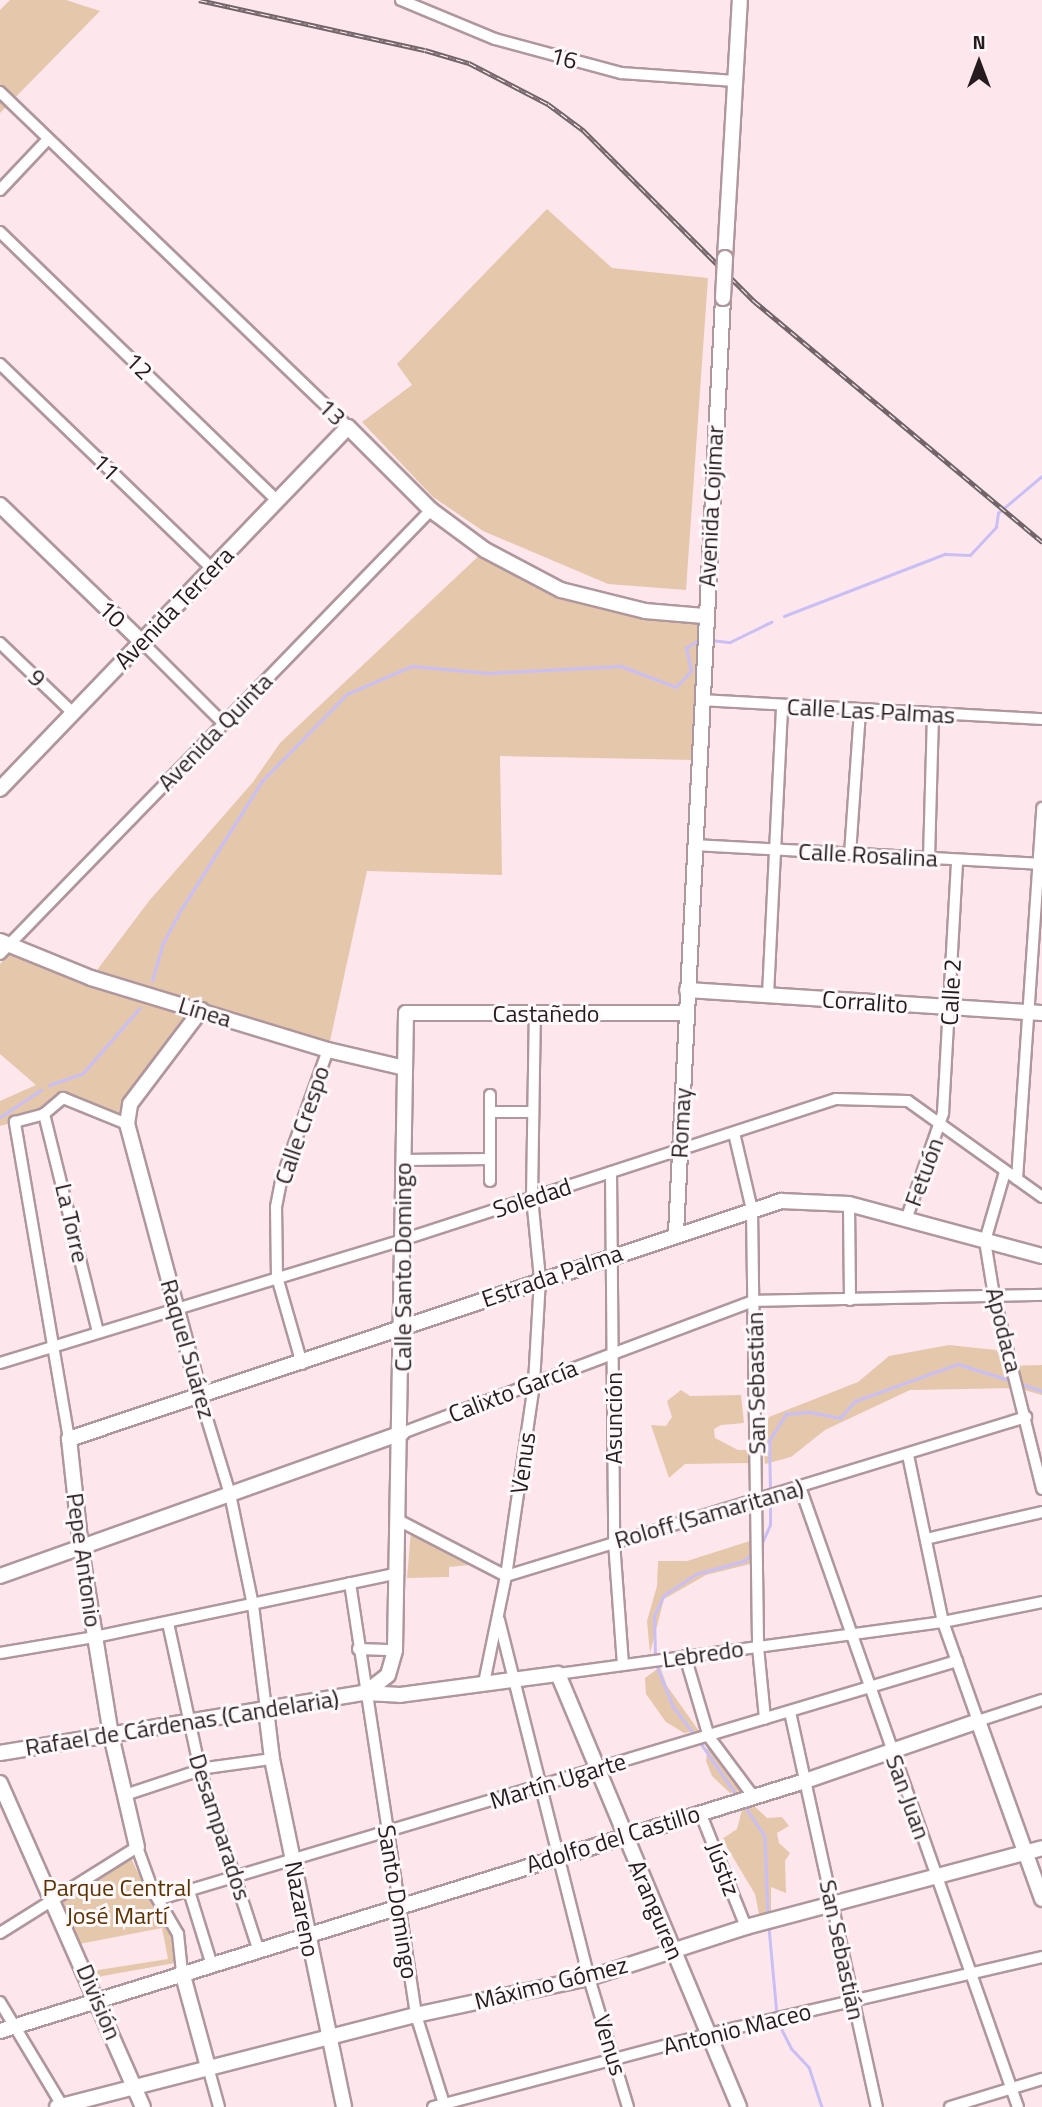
<!DOCTYPE html>
<html>
<head>
<meta charset="utf-8">
<style>
	body { margin:0 }
	#map { position:relative; width:1042px; height:2107px; overflow:hidden; background:#fde7ed; font-family:"Titillium Web",sans-serif }
	div>[style] { position:absolute }
	[style*='--x'] { left:calc(var(--x)*1px); top:calc(var(--y)*1px); width:calc(var(--w)*1px); rotate:calc(var(--a)*1deg) }
	.green>* { inset:0; background:#e5c7ac }
	.stream>* { height:2.5px; margin:-1.25px; padding:0 1.25px; transform-origin:1.25px; border-radius:1.25px; background:#c9bff4 }
	.roads { filter:drop-shadow(2px 0 #b0969d) drop-shadow(-2px 0 #b0969d) drop-shadow(0 2px #b0969d) drop-shadow(0 -2px #b0969d) }
	.street>* { height:10px; margin:-5px; padding:0 5px; transform-origin:5px; border-radius:5px; background:#fff }
	.secondary>* { height:14px; margin:-7px; padding:0 7px; transform-origin:7px; border-radius:7px; background:#fff }
	.rail>* { height:5px; margin-top:-2.5px; transform-origin:0; background:repeating-linear-gradient(90deg,#fff9fb 0 8px,#726468 0 16px); box-sizing:border-box; border-block:2px solid #726468 }
	.bridges { filter:drop-shadow(2px 0 #b0969d) drop-shadow(-2px 0 #b0969d) drop-shadow(0 2px #b0969d) drop-shadow(0 -2px #b0969d) }
	.secondary-bridge>* { height:14px; margin:-7px; padding:0 7px; transform-origin:7px; border-radius:7px; background:#fff }
	span { translate:-50% -50%; white-space:nowrap; text-align:center; line-height:1.15; -webkit-text-stroke:6px #fff9fb; paint-order:stroke }
	.street-label { font-size:24px; color:#261c1f }
	.park-label { font-size:24px; color:#5c3300 }
	.north { position:absolute; left:944px; top:28px; width:70px; height:70px; -webkit-text-stroke:5px #fff9fb; paint-order:stroke; rotate:0deg; font-size:19px; font-weight:700; line-height:28px; text-align:center; color:#261c1f }
	.north::after { content:''; display:block; margin:auto; width:24px; height:32px; background:#261c1f; clip-path:polygon(50% 0,100% 100%,50% 72%,0 100%) }
</style>
</head>
<body>
<div id="map">
	<div class="green">
		<i style="clip-path:polygon(10px 0,66px 0,100px 11px,0 113px,0 10px)"></i>
		<i style="clip-path:polygon(547px 209px,612px 268px,708px 278px,686px 590px,608px 584px,483px 531px,433px 497px,362px 422px,412px 385px,397px 364px)"></i>
		<i style="clip-path:polygon(485px 550px,561px 590px,699px 619px,694px 760px,500px 756px,502px 875px,367px 871px,328px 1050px,201px 1011px,128px 1102px,127px 1124px,63px 1098px,44px 1114px,0 1126px,0 1101px,36px 1085px,0 1054px,0 964px,9px 954px,91px 978px,149px 901px,253px 782px,280px 743px)"></i>
		<i style="clip-path:polygon(949px 1345px,996px 1350px,1011px 1366px,1042px 1365px,1042px 1395px,1017px 1388px,910px 1390px,825px 1430px,791px 1457px,765px 1464px,762px 1436px,769px 1417px,858px 1382px,889px 1356px)"></i>
		<i style="clip-path:polygon(681px 1390px,690px 1396px,741px 1395px,744px 1423px,721px 1425px,714px 1429px,715px 1438px,738px 1450px,751px 1450px,750px 1463px,685px 1464px,669px 1478px,651px 1425px,666px 1426px,672px 1417px,667px 1401px)"></i>
		<i style="clip-path:polygon(411px 1531px,469px 1562px,469px 1565px,449px 1567px,449px 1577px,407px 1578px)"></i>
		<i style="clip-path:polygon(753px 1540px,754px 1563px,706px 1575px,664px 1599px,650px 1653px,647px 1621px,657px 1586px,658px 1561px,687px 1561px)"></i>
		<i style="clip-path:polygon(660px 1667px,667px 1686px,699px 1731px,684px 1733px,666px 1722px,646px 1694px,645px 1678px)"></i>
		<i style="clip-path:polygon(708px 1742px,742px 1791px,730px 1793px,712px 1776px,706px 1761px)"></i>
		<i style="clip-path:polygon(751px 1803px,767px 1818px,782px 1817px,789px 1826px,777px 1833px,779px 1843px,790px 1853px,785px 1861px,786px 1893px,771px 1887px,771px 1917px,760px 1919px,755px 1894px,722px 1839px,737px 1829px,742px 1810px)"></i>
		<i style="clip-path:polygon(130px 1856px,161px 1921px,169px 1925px,175px 1963px,97px 1977px,92px 1971px,168px 1959px,162px 1928px,79px 1944px,63px 1903px,65px 1894px)"></i>
	</div>
	<div class="stream">
		<i style="--x:784;--y:616;--w:173;--a:-21.1"></i>
		<i style="--x:945;--y:554;--w:25;--a:2"></i>
		<i style="--x:970;--y:555;--w:38;--a:-47"></i>
		<i style="--x:996;--y:527;--w:14;--a:-82"></i>
		<i style="--x:998;--y:513;--w:57;--a:-40.1"></i>
		<i style="--x:710;--y:640;--w:20;--a:6"></i>
		<i style="--x:730;--y:642;--w:46;--a:-26"></i>
		<i style="--x:152;--y:981;--w:40;--a:-74"></i>
		<i style="--x:163;--y:943;--w:40;--a:-62"></i>
		<i style="--x:182;--y:908;--w:150;--a:-57.8"></i>
		<i style="--x:262;--y:781;--w:122;--a:-45.7"></i>
		<i style="--x:347;--y:694;--w:71;--a:-23.3"></i>
		<i style="--x:412;--y:666;--w:76;--a:5.3"></i>
		<i style="--x:488;--y:673;--w:133;--a:-3"></i>
		<i style="--x:621;--y:666;--w:59;--a:20.9"></i>
		<i style="--x:676;--y:687;--w:22;--a:-47"></i>
		<i style="--x:691;--y:671;--w:24;--a:-102"></i>
		<i style="--x:686;--y:648;--w:17;--a:-33"></i>
		<i style="--x:49;--y:1085;--w:36;--a:-19"></i>
		<i style="--x:83;--y:1073;--w:86;--a:-48.8"></i>
		<i style="--x:0;--y:1117;--w:49;--a:-33.4"></i>
		<i style="--x:1019;--y:1383;--w:24;--a:19"></i>
		<i style="--x:770;--y:1491;--w:50;--a:-91.1"></i>
		<i style="--x:769;--y:1441;--w:32;--a:-58"></i>
		<i style="--x:786;--y:1414;--w:24;--a:-5"></i>
		<i style="--x:810;--y:1412;--w:31;--a:11"></i>
		<i style="--x:840;--y:1418;--w:23;--a:-49"></i>
		<i style="--x:855;--y:1401;--w:109;--a:-19.8"></i>
		<i style="--x:958;--y:1364;--w:57;--a:17.5"></i>
		<i style="--x:761;--y:1545;--w:22;--a:-66"></i>
		<i style="--x:770;--y:1525;--w:23;--a:-90"></i>
		<i style="--x:655;--y:1657;--w:41;--a:-91.4"></i>
		<i style="--x:654;--y:1616;--w:23;--a:-65"></i>
		<i style="--x:664;--y:1595;--w:38;--a:-33"></i>
		<i style="--x:696;--y:1574;--w:50;--a:-15.2"></i>
		<i style="--x:744;--y:1561;--w:12;--a:-42"></i>
		<i style="--x:656;--y:1663;--w:46;--a:68.4"></i>
		<i style="--x:673;--y:1706;--w:39;--a:53"></i>
		<i style="--x:700;--y:1742;--w:67;--a:55.4"></i>
		<i style="--x:744;--y:1805;--w:37;--a:56"></i>
		<i style="--x:765;--y:1836;--w:81;--a:87.9"></i>
		<i style="--x:769;--y:1927;--w:88;--a:84.8"></i>
		<i style="--x:778;--y:2022;--w:30;--a:63"></i>
		<i style="--x:792;--y:2049;--w:25;--a:47"></i>
		<i style="--x:809;--y:2067;--w:42;--a:72"></i>
	</div>
	<div class="roads">
		<div class="street">
			<i style="--x:401;--y:0;--w:102;--a:22.5"></i>
			<i style="--x:495;--y:39;--w:131;--a:15.1"></i>
			<i style="--x:621;--y:73;--w:114;--a:4"></i>
			<i style="--x:0;--y:92;--w:483;--a:43.9"></i>
			<i style="--x:0;--y:190;--w:70;--a:-46.7"></i>
			<i style="--x:0;--y:232;--w:387;--a:44.1"></i>
			<i style="--x:0;--y:364;--w:295;--a:44"></i>
			<i style="--x:142;--y:642;--w:115;--a:45"></i>
			<i style="--x:0;--y:643;--w:101;--a:43.8"></i>
			<i style="--x:701;--y:700;--w:342;--a:3.2"></i>
			<i style="--x:694;--y:845;--w:349;--a:3.1"></i>
			<i style="--x:850;--y:854;--w:142;--a:-86"></i>
			<i style="--x:929;--y:858;--w:144;--a:-88.4"></i>
			<i style="--x:0;--y:954;--w:619;--a:-45.85"></i>
			<i style="--x:768;--y:995;--w:288;--a:-87.2"></i>
			<i style="--x:490;--y:1112;--w:42;--a:0"></i>
			<i style="--x:44;--y:1114;--w:225;--a:76.1"></i>
			<i style="--x:734;--y:1133;--w:79;--a:76.8"></i>
			<i style="--x:752;--y:1210;--w:437;--a:89.2"></i>
			<i style="--x:758;--y:1647;--w:72;--a:84.4"></i>
			<i style="--x:404;--y:1160;--w:86;--a:-0.7"></i>
			<i style="--x:611;--y:1172;--w:370;--a:89.5"></i>
			<i style="--x:614;--y:1542;--w:122;--a:85.8"></i>
			<i style="--x:1005;--y:1172;--w:72;--a:106.2"></i>
			<i style="--x:985;--y:1241;--w:56;--a:80.7"></i>
			<i style="--x:994;--y:1296;--w:199;--a:76"></i>
			<i style="--x:1017;--y:1179;--w:372;--a:-86.1"></i>
			<i style="--x:490;--y:1181;--w:86;--a:-90"></i>
			<i style="--x:849;--y:1204;--w:96;--a:89.4"></i>
			<i style="--x:906;--y:1220;--w:113;--a:-70.9"></i>
			<i style="--x:943;--y:1113;--w:253;--a:-86.8"></i>
			<i style="--x:0;--y:1363;--w:420;--a:-17"></i>
			<i style="--x:402;--y:1240;--w:456;--a:-18"></i>
			<i style="--x:836;--y:1099;--w:72;--a:1.6"></i>
			<i style="--x:908;--y:1101;--w:165;--a:35.6"></i>
			<i style="--x:302;--y:1364;--w:91;--a:-106"></i>
			<i style="--x:277;--y:1277;--w:70;--a:-90.8"></i>
			<i style="--x:276;--y:1207;--w:26;--a:-79"></i>
			<i style="--x:281;--y:1181;--w:139;--a:-70.3"></i>
			<i style="--x:200;--y:1396;--w:102;--a:73"></i>
			<i style="--x:230;--y:1494;--w:113;--a:78.3"></i>
			<i style="--x:253;--y:1605;--w:106;--a:82.9"></i>
			<i style="--x:402;--y:1433;--w:376;--a:-20.6"></i>
			<i style="--x:754;--y:1301;--w:288;--a:-1.2"></i>
			<i style="--x:69;--y:1439;--w:322;--a:-99.7"></i>
			<i style="--x:15;--y:1122;--w:30;--a:-15"></i>
			<i style="--x:44;--y:1114;--w:25;--a:-40"></i>
			<i style="--x:63;--y:1098;--w:69;--a:22.1"></i>
			<i style="--x:908;--y:1455;--w:171;--a:78.2"></i>
			<i style="--x:943;--y:1622;--w:105;--a:70.5"></i>
			<i style="--x:978;--y:1721;--w:67;--a:-18.2"></i>
			<i style="--x:800;--y:1487;--w:657;--a:70.63"></i>
			<i style="--x:400;--y:1521;--w:119;--a:27.4"></i>
			<i style="--x:506;--y:1576;--w:544;--a:-17"></i>
			<i style="--x:926;--y:1539;--w:119;--a:-13.1"></i>
			<i style="--x:350;--y:1583;--w:437;--a:81.3"></i>
			<i style="--x:416;--y:2015;--w:96;--a:72.5"></i>
			<i style="--x:499;--y:1620;--w:369;--a:75.9"></i>
			<i style="--x:589;--y:1978;--w:135;--a:73.2"></i>
			<i style="--x:168;--y:1623;--w:150;--a:77.7"></i>
			<i style="--x:200;--y:1770;--w:187;--a:72"></i>
			<i style="--x:358;--y:1649;--w:37;--a:2"></i>
			<i style="--x:0;--y:1653;--w:96;--a:-9.6"></i>
			<i style="--x:95;--y:1637;--w:310;--a:-11.9"></i>
			<i style="--x:685;--y:1656;--w:84;--a:73.5"></i>
			<i style="--x:709;--y:1737;--w:74;--a:53.3"></i>
			<i style="--x:558;--y:1674;--w:388;--a:-7.7"></i>
			<i style="--x:943;--y:1622;--w:101;--a:-11.4"></i>
			<i style="--x:484;--y:1683;--w:109;--a:-78.4"></i>
			<i style="--x:506;--y:1576;--w:195;--a:-81.7"></i>
			<i style="--x:534;--y:1383;--w:104;--a:-86.7"></i>
			<i style="--x:540;--y:1279;--w:82;--a:-95.6"></i>
			<i style="--x:532;--y:1197;--w:182;--a:-89.1"></i>
			<i style="--x:790;--y:1712;--w:404;--a:77.6"></i>
			<i style="--x:125;--y:1795;--w:85;--a:-18.4"></i>
			<i style="--x:206;--y:1768;--w:67;--a:-7.8"></i>
			<i style="--x:700;--y:1812;--w:124;--a:68.2"></i>
			<i style="--x:189;--y:1891;--w:74;--a:72.8"></i>
			<i style="--x:160;--y:1899;--w:832;--a:-16.63"></i>
			<i style="--x:0;--y:1933;--w:162;--a:-32.1"></i>
			<i style="--x:137;--y:1847;--w:47;--a:70"></i>
			<i style="--x:153;--y:1891;--w:50;--a:59.8"></i>
			<i style="--x:178;--y:1934;--w:38;--a:84"></i>
			<i style="--x:0;--y:2002;--w:122;--a:59"></i>
			<i style="--x:208;--y:2067;--w:41;--a:74.6"></i>
			<i style="--x:433;--y:2107;--w:285;--a:-14.8"></i>
			<i style="--x:709;--y:2034;--w:342;--a:-13"></i>
			<i style="--x:950;--y:2107;--w:96;--a:-16.9"></i>
		</div>
		<div class="secondary">
			<i style="--x:725;--y:258;--w:258;--a:-86.7"></i>
			<i style="--x:0;--y:505;--w:197;--a:44"></i>
			<i style="--x:0;--y:789;--w:502;--a:-46.13"></i>
			<i style="--x:348;--y:427;--w:117;--a:45"></i>
			<i style="--x:431;--y:510;--w:67;--a:36.5"></i>
			<i style="--x:485;--y:550;--w:86;--a:27.8"></i>
			<i style="--x:561;--y:590;--w:87;--a:14"></i>
			<i style="--x:645;--y:611;--w:59;--a:4.8"></i>
			<i style="--x:0;--y:941;--w:98;--a:22.1"></i>
			<i style="--x:91;--y:978;--w:248;--a:16.9"></i>
			<i style="--x:328;--y:1050;--w:79;--a:13.2"></i>
			<i style="--x:687;--y:990;--w:356;--a:3.7"></i>
			<i style="--x:676;--y:1233;--w:936;--a:-87.12"></i>
			<i style="--x:200;--y:1396;--w:282;--a:-105"></i>
			<i style="--x:127;--y:1124;--w:20;--a:-81"></i>
			<i style="--x:130;--y:1104;--w:118;--a:-52.9"></i>
			<i style="--x:0;--y:1576;--w:427;--a:-19.6"></i>
			<i style="--x:365;--y:1693;--w:29;--a:-38"></i>
			<i style="--x:388;--y:1675;--w:26;--a:-74"></i>
			<i style="--x:395;--y:1650;--w:637;--a:-89.01"></i>
			<i style="--x:406;--y:1013;--w:280;--a:0"></i>
			<i style="--x:266;--y:1710;--w:49;--a:83"></i>
			<i style="--x:272;--y:1759;--w:355;--a:78.3"></i>
			<i style="--x:0;--y:1753;--w:369;--a:-9.4"></i>
			<i style="--x:364;--y:1693;--w:36;--a:3"></i>
			<i style="--x:400;--y:1695;--w:159;--a:-7.6"></i>
			<i style="--x:558;--y:1674;--w:469;--a:67.3"></i>
			<i style="--x:0;--y:1783;--w:354;--a:66.2"></i>
			<i style="--x:137;--y:1847;--w:115;--a:-103.1"></i>
			<i style="--x:111;--y:1735;--w:188;--a:-99.2"></i>
			<i style="--x:81;--y:1549;--w:111;--a:-96.2"></i>
			<i style="--x:69;--y:1439;--w:751;--a:-18.48"></i>
			<i style="--x:781;--y:1201;--w:68;--a:2.5"></i>
			<i style="--x:849;--y:1204;--w:200;--a:15.1"></i>
			<i style="--x:182;--y:1972;--w:98;--a:74.7"></i>
			<i style="--x:0;--y:2031;--w:843;--a:-17.25"></i>
			<i style="--x:805;--y:1781;--w:183;--a:-19.1"></i>
			<i style="--x:978;--y:1721;--w:189;--a:70.2"></i>
			<i style="--x:57;--y:2107;--w:371;--a:-14.4"></i>
			<i style="--x:416;--y:2015;--w:177;--a:-12.1"></i>
			<i style="--x:589;--y:1978;--w:165;--a:-18"></i>
			<i style="--x:746;--y:1927;--w:306;--a:-14.9"></i>
		</div>
	</div>
	<div class="rail">
		<i style="--x:199;--y:0;--w:231;--a:12.5"></i>
		<i style="--x:425;--y:50;--w:46;--a:16.5"></i>
		<i style="--x:469;--y:63;--w:89;--a:27.4"></i>
		<i style="--x:548;--y:104;--w:44;--a:36.6"></i>
		<i style="--x:583;--y:130;--w:242;--a:45"></i>
		<i style="--x:754;--y:301;--w:376;--a:39.9"></i>
	</div>
	<div class="bridges">
		<div class="secondary-bridge">
			<i style="--x:723;--y:298;--w:40;--a:-87.1"></i>
		</div>
	</div>
	<div class="street-label">
		<span style="left:564px;top:58px;rotate:15deg">16</span>
		<span style="left:139px;top:366px;rotate:44deg">12</span>
		<span style="left:332px;top:412px;rotate:44deg">13</span>
		<span style="left:106px;top:467px;rotate:44deg">11</span>
		<span style="left:711px;top:506px;rotate:-87deg">Avenida Cojímar</span>
		<span style="left:174px;top:608px;rotate:-46deg">Avenida Tercera</span>
		<span style="left:112px;top:614px;rotate:44deg">10</span>
		<span style="left:37px;top:678px;rotate:44deg">9</span>
		<span style="left:871px;top:711px;rotate:3deg">Calle Las Palmas</span>
		<span style="left:215px;top:732px;rotate:-46deg">Avenida Quinta</span>
		<span style="left:868px;top:855px;rotate:3deg">Calle Rosalina</span>
		<span style="left:951px;top:992px;rotate:-87deg">Calle 2</span>
		<span style="left:865px;top:1002px;rotate:4deg">Corralito</span>
		<span style="left:205px;top:1012px;rotate:17deg">Línea</span>
		<span style="left:546px;top:1014px">Castañedo</span>
		<span style="left:681px;top:1123px;rotate:-87deg">Romay</span>
		<span style="left:302px;top:1125px;rotate:-71deg">Calle Crespo</span>
		<span style="left:924px;top:1172px;rotate:-70deg">Fetuón</span>
		<span style="left:532px;top:1198px;rotate:-18deg">Soledad</span>
		<span style="left:72px;top:1223px;rotate:77deg">La Torre</span>
		<span style="left:403px;top:1267px;rotate:-90deg">Calle Santo Domingo</span>
		<span style="left:552px;top:1276px;rotate:-19deg">Estrada Palma</span>
		<span style="left:1004px;top:1330px;rotate:76deg">Apodaca</span>
		<span style="left:188px;top:1349px;rotate:74deg">Raquel Suárez</span>
		<span style="left:756px;top:1383px;rotate:-91deg">San Sebastián</span>
		<span style="left:513px;top:1391px;rotate:-21deg">Calixto García</span>
		<span style="left:614px;top:1418px;rotate:-90deg">Asunción</span>
		<span style="left:523px;top:1463px;rotate:-82deg">Venus</span>
		<span style="left:709px;top:1514px;rotate:-16deg">Roloff (Samaritana)</span>
		<span style="left:84px;top:1560px;rotate:82deg">Pepe Antonio</span>
		<span style="left:703px;top:1654px;rotate:-8deg">Lebredo</span>
		<span style="left:182px;top:1723px;rotate:-9deg">Rafael de Cárdenas (Candelaria)</span>
		<span style="left:558px;top:1781px;rotate:-17deg">Martín Ugarte</span>
		<span style="left:908px;top:1797px;rotate:70deg">San Juan</span>
		<span style="left:220px;top:1827px;rotate:72deg">Desamparados</span>
		<span style="left:613px;top:1839px;rotate:-17deg">Adolfo del Castillo</span>
		<span style="left:723px;top:1869px;rotate:69deg">Jústiz</span>
		<span style="left:398px;top:1902px;rotate:81deg">Santo Domingo</span>
		<span style="left:302px;top:1909px;rotate:79deg">Nazareno</span>
		<span style="left:656px;top:1910px;rotate:67deg">Aranguren</span>
		<span style="left:842px;top:1950px;rotate:78deg">San Sebastián</span>
		<span style="left:551px;top:1983px;rotate:-14deg">Máximo Gómez</span>
		<span style="left:99px;top:2002px;rotate:67deg">División</span>
		<span style="left:737px;top:2029px;rotate:-14deg">Antonio Maceo</span>
		<span style="left:610px;top:2045px;rotate:73deg">Venus</span>
	</div>
	<div class="park-label">
		<span style="left:117px;top:1902px">Parque Central<br>José Martí</span>
	</div>
	<div class="north">N</div>
</div>
</body>
</html>
